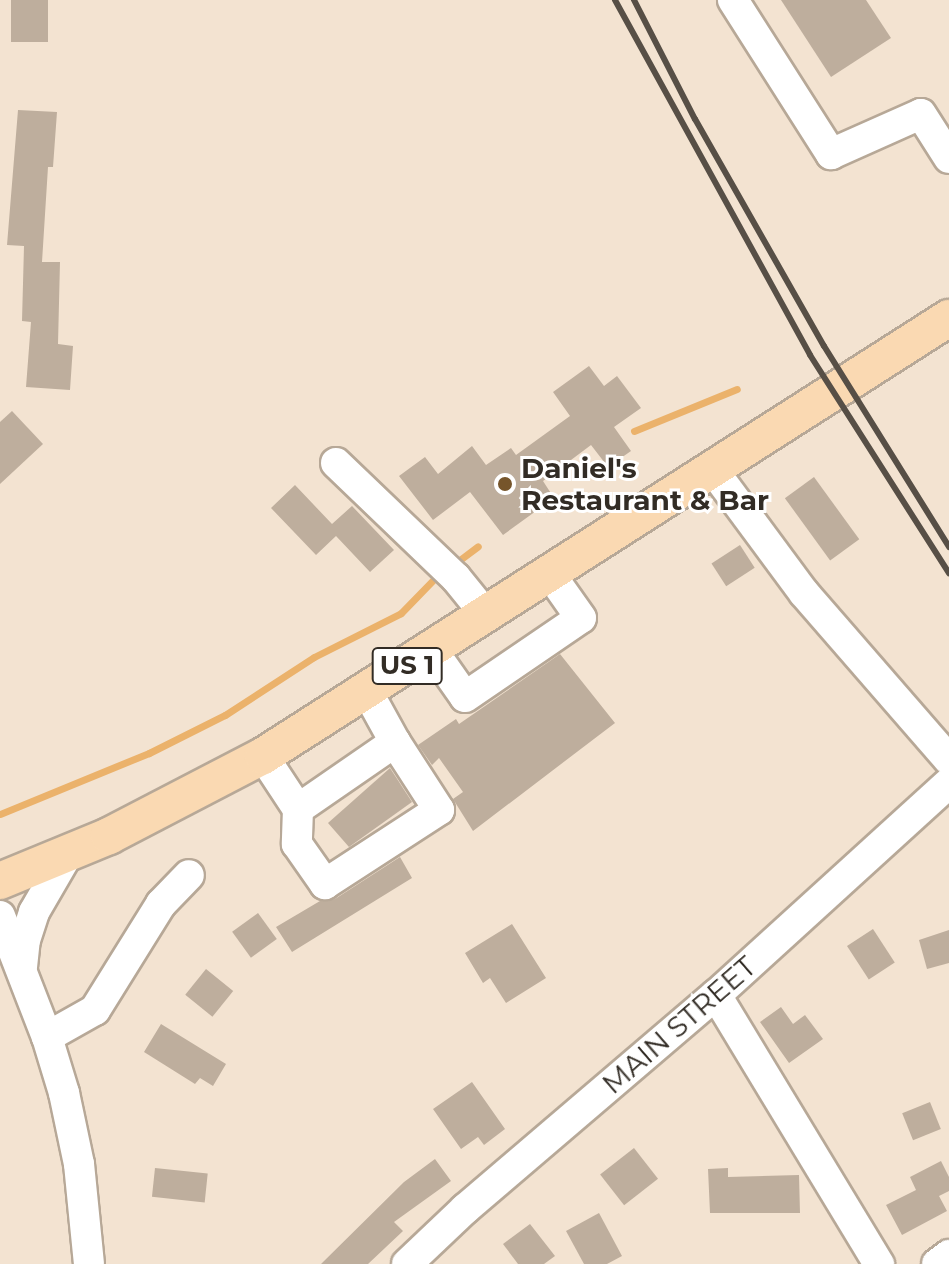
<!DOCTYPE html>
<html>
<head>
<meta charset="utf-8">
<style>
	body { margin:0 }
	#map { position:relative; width:949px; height:1264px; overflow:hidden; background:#f3e3d1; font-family:Montserrat,sans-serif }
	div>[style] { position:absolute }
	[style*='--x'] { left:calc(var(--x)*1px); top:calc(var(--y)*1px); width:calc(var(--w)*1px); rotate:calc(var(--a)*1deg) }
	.stream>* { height:7px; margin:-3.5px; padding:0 3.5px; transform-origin:3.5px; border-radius:3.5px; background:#ebb26b }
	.building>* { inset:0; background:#beae9d; transform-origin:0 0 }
	.roads { filter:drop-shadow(2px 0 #b7a897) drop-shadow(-2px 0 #b7a897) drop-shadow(0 2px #b7a897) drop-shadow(0 -2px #b7a897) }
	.minor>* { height:30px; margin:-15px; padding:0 15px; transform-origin:15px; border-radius:15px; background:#fff }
	.major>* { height:36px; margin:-18px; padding:0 18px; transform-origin:18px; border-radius:18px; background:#fad9b2 }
	.rail>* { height:6px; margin:-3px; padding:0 3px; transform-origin:3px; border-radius:3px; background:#574f46 }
	.dots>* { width:22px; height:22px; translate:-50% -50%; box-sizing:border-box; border:4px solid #fff; border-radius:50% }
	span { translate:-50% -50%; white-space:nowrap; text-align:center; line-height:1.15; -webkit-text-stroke:6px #fff; paint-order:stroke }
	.shield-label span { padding:2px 6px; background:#fff; border:2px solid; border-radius:6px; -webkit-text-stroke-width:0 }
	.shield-label { font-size:26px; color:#322c25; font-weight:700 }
	.poi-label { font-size:28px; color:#322c25; font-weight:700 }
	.left { translate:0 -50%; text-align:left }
	.street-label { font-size:28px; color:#322c25 }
</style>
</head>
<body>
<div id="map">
	<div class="stream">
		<i style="--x:634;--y:431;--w:111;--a:-22.2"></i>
		<i style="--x:457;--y:562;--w:26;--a:-37"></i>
		<i style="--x:0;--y:814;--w:161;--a:-22.3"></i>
		<i style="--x:149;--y:753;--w:85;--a:-26.6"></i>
		<i style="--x:225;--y:715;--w:106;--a:-33.1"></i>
		<i style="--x:314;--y:657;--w:97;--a:-26.8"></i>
		<i style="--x:401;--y:613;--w:50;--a:-45.8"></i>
	</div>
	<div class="building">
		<i style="left:11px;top:0;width:37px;height:42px"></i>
		<i style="clip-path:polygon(781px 0,866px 0,891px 38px,831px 77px)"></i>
		<i style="clip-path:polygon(18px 110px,57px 112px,53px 167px,48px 167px,42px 262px,60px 262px,58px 344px,73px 346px,70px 390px,26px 387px,31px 322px,22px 321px,24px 246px,7px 245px)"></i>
		<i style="clip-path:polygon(589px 366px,604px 386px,617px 376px,641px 408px,614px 427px,631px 451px,608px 467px,591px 445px,543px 481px,554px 498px,503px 535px,470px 492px,433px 520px,399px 476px,425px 457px,438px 474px,472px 446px,486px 465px,511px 448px,516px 455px,570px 416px,553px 392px)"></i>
		<i style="clip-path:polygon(12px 411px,43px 444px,0 484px,0 422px)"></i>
		<i style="left:814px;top:477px;width:77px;height:36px;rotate:54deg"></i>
		<i style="clip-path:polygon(295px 485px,332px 524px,352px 506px,394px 550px,370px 572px,336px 536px,316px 555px,271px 508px)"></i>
		<i style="left:740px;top:545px;width:27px;height:34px;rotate:57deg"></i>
		<i style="clip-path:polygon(560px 654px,615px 723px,473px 831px,453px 799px,463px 792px,439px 758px,432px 765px,418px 745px,456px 719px,459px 724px)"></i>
		<i style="clip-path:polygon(390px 768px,412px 802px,349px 847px,328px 823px)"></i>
		<i style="clip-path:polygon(400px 857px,412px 878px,292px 952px,276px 927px,320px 901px,335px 899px)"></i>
		<i style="left:258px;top:913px;width:32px;height:32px;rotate:54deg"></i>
		<i style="clip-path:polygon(512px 924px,546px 978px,506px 1003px,490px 978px,483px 983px,465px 953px)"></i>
		<i style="left:873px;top:929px;width:40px;height:31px;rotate:57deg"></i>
		<i style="clip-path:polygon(949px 930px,949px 963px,927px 969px,919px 940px)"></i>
		<i style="left:206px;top:969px;width:35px;height:33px;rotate:39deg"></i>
		<i style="clip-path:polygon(781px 1007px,793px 1024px,805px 1015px,823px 1039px,789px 1063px,760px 1022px)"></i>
		<i style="clip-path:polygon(161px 1024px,226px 1064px,213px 1086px,200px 1078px,195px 1084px,144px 1052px)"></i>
		<i style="clip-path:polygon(472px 1082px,505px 1129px,484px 1145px,478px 1137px,461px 1149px,433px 1109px)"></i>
		<i style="left:930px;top:1102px;width:29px;height:30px;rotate:68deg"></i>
		<i style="left:634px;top:1148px;width:39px;height:43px;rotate:52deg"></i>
		<i style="clip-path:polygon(435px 1159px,451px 1181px,394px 1222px,403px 1231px,368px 1264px,321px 1264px,404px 1182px)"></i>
		<i style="clip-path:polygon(941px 1161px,949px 1177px,949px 1191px,939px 1196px,947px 1211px,902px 1235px,886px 1205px,916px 1190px,910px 1177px)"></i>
		<i style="left:155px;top:1168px;width:53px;height:29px;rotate:6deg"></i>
		<i style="clip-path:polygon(728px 1168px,728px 1177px,799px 1175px,800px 1213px,710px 1213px,708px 1169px)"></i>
		<i style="clip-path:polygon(599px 1213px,622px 1256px,607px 1264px,584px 1264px,566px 1231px)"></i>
		<i style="clip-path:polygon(530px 1224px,555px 1256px,544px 1264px,518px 1264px,503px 1244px)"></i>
	</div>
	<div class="roads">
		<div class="minor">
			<i style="--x:733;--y:0;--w:183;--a:57.5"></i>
			<i style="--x:831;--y:154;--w:98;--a:-24"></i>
			<i style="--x:921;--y:114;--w:52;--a:57.5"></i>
			<i style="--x:336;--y:463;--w:166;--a:43.8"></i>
			<i style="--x:456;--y:578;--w:48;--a:51"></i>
			<i style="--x:713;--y:470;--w:153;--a:53.5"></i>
			<i style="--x:804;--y:593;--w:221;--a:49"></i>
			<i style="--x:432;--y:650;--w:57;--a:54.9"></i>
			<i style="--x:465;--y:697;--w:140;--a:-34.3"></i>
			<i style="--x:581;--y:618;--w:54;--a:-125.2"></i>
			<i style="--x:263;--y:756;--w:64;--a:56.6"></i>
			<i style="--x:298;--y:809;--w:118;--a:-34.6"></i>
			<i style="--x:395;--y:742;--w:58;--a:-118.8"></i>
			<i style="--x:298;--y:809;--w:35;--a:92"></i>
			<i style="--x:297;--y:844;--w:49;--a:55"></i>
			<i style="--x:325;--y:884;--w:136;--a:-33"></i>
			<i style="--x:439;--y:810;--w:81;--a:-122.9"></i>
			<i style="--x:0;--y:916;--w:130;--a:68.8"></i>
			<i style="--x:47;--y:1037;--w:59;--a:73.1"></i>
			<i style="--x:64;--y:1093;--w:73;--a:78.1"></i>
			<i style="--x:79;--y:1164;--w:100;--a:84.3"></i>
			<i style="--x:22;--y:967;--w:27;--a:-84"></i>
			<i style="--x:25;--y:940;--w:29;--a:-72"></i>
			<i style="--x:34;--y:912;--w:66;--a:-59.9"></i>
			<i style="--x:716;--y:995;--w:315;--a:58.8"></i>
			<i style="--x:47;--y:1037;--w:55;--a:-29.4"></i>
			<i style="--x:95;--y:1010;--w:125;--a:-58.1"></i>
			<i style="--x:161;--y:904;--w:40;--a:-46"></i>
			<i style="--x:407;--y:1264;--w:80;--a:-43.5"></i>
			<i style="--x:465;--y:1209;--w:330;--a:-40.5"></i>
			<i style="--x:716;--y:995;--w:315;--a:-42.3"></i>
			<i style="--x:937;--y:1264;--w:15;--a:-37"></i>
		</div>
		<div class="major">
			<i style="--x:0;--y:881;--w:118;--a:-22.4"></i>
			<i style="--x:109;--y:836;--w:174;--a:-27.5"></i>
			<i style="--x:263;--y:756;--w:814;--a:-32.56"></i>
		</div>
	</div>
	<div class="rail">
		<i style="--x:615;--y:0;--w:405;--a:61.2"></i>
		<i style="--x:810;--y:355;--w:259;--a:57.5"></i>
		<i style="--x:634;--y:0;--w:134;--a:62.9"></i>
		<i style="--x:695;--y:119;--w:261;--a:60.4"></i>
		<i style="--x:824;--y:346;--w:237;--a:58.1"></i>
	</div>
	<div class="dots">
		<i style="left:505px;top:484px;background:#76552b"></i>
	</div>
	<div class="shield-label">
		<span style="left:407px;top:666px">US 1</span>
	</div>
	<div class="poi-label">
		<span class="left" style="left:521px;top:484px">Daniel's<br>Restaurant &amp; Bar</span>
	</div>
	<div class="street-label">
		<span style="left:679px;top:1025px;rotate:-41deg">MAIN STREET</span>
	</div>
</div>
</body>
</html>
